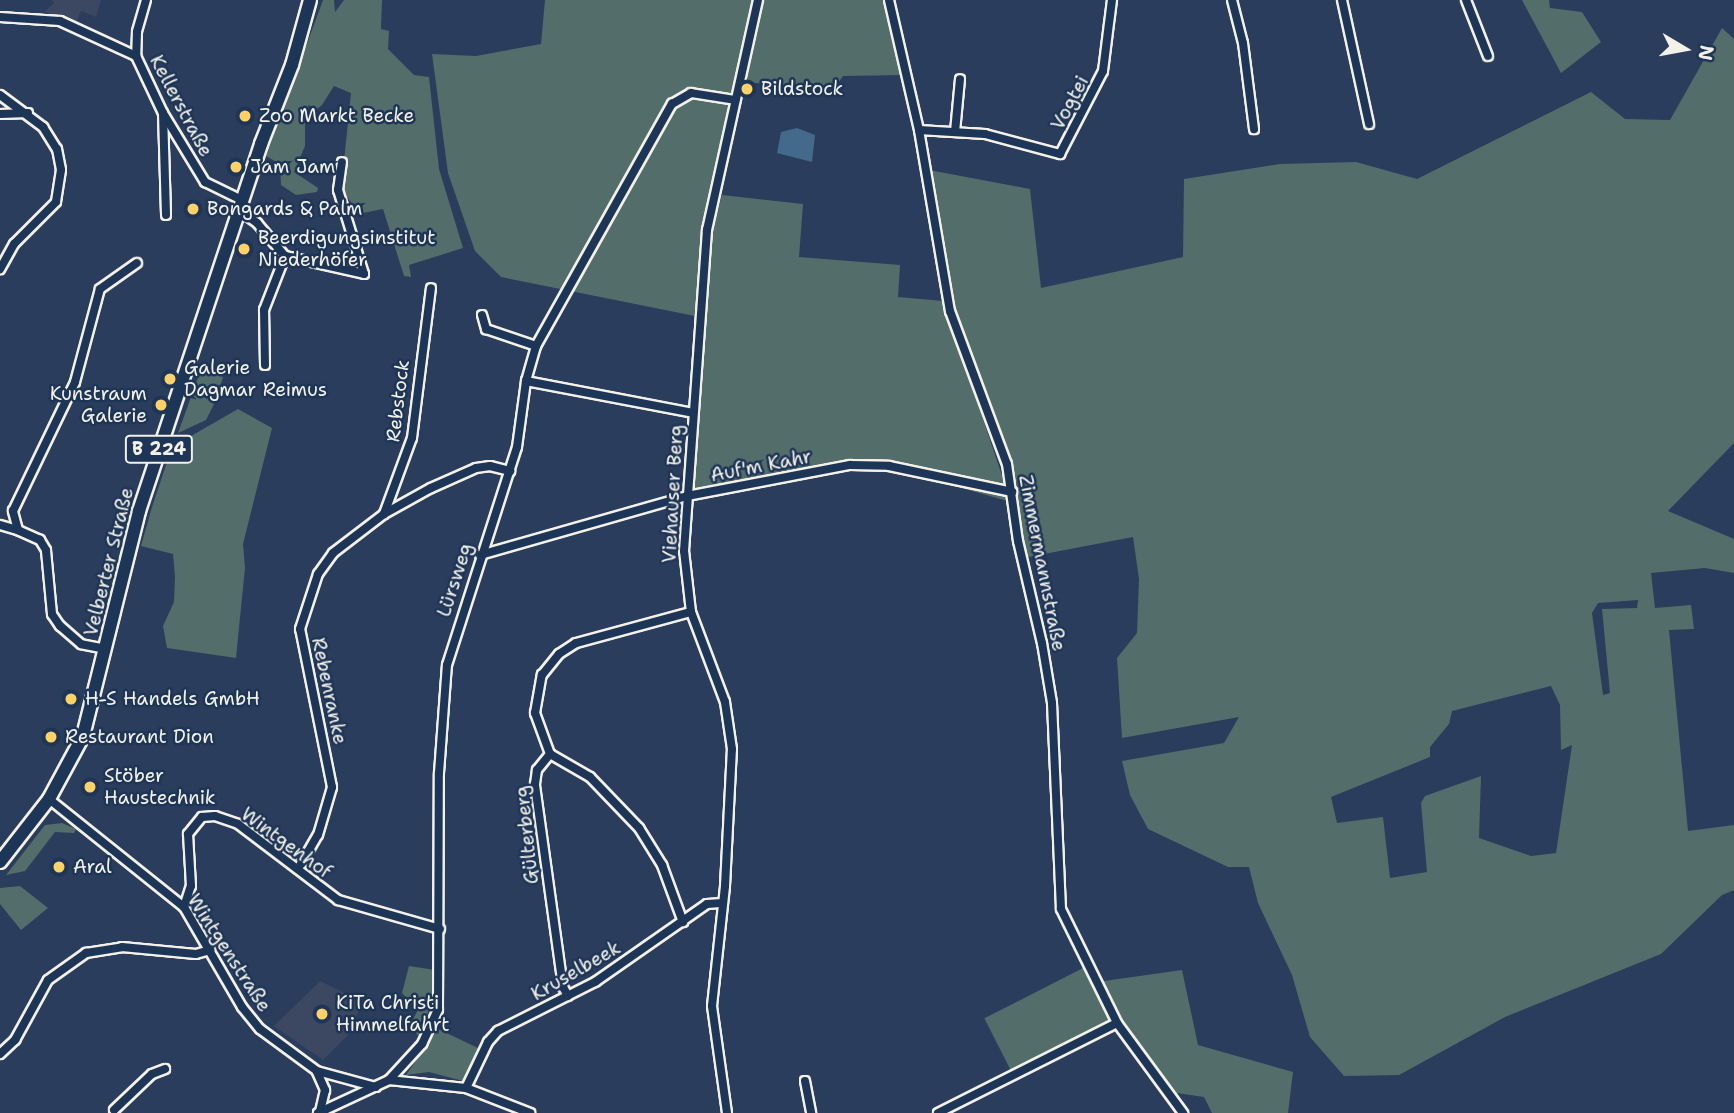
<!DOCTYPE html>
<html>
<head>
<meta charset="utf-8">
<style>
	body { margin:0 }
	#map { position:relative; width:1734px; height:1113px; overflow:hidden; background:#2b3d5c; font-family:"Shantell Sans",sans-serif }
	div>[style] { position:absolute }
	[style*='--x'] { left:calc(var(--x)*1px); top:calc(var(--y)*1px); width:calc(var(--w)*1px); rotate:calc(var(--a)*1deg) }
	.built>* { inset:0; background:#3c4762 }
	.green>* { inset:0; background:#536d6a; transform-origin:0 0 }
	.water>* { inset:0; background:#436a8a }
	.roads { filter:drop-shadow(2px 0 #f4f1e8) drop-shadow(-2px 0 #f4f1e8) drop-shadow(0 2px #f4f1e8) drop-shadow(0 -2px #f4f1e8) }
	.minor>* { height:8px; margin:-4px; padding:0 4px; transform-origin:4px; border-radius:4px; background:#1d3557 }
	.primary>* { height:12px; margin:-6px; padding:0 6px; transform-origin:6px; border-radius:6px; background:#1d3557 }
	.dots>* { width:19px; height:19px; translate:-50% -50%; box-sizing:border-box; border:4px solid #1d3557; border-radius:50% }
	span { translate:-50% -50%; white-space:nowrap; text-align:center; line-height:1.15; -webkit-text-stroke:5px #1d3557; paint-order:stroke }
	.shield-label span { padding:2px 5px; background:#1d3557; border:2px solid; border-radius:5px; -webkit-text-stroke-width:0 }
	.shield-label { font-size:18px; color:#f4f1e8; font-weight:700 }
	.poi-label { font-size:19px; color:#f4f1e8 }
	.left { translate:0 -50%; text-align:left }
	.right { translate:-100% -50%; text-align:right }
	.street-label { font-size:19px; color:#f4f1e8 }
	.north { position:absolute; left:1650px; top:14px; width:70px; height:70px; -webkit-text-stroke:5px #1d3557; paint-order:stroke; rotate:100deg; font-size:19px; font-weight:700; line-height:28px; text-align:center; color:#f4f1e8 }
	.north::after { content:''; display:block; margin:auto; width:24px; height:32px; background:#f4f1e8; clip-path:polygon(50% 0,100% 100%,50% 72%,0 100%) }
</style>
</head>
<body>
<div id="map">
	<div class="built">
		<i style="clip-path:polygon(52px 0,101px 0,96px 17px,81px 11px,76px 22px,44px 12px,54px 3px)"></i>
		<i style="clip-path:polygon(320px 981px,363px 1002px,347px 1036px,323px 1060px,274px 1026px)"></i>
	</div>
	<div class="green">
		<i style="clip-path:polygon(323px 0,334px 0,335px 12px,344px 0,382px 0,381px 29px,389px 31px,388px 49px,414px 75px,429px 77px,439px 169px,463px 248px,409px 265px,411px 277px,404px 276px,383px 209px,348px 216px,346px 208px,351px 202px,341px 190px,351px 93px,334px 86px,322px 105px,305px 118px,305px 146px,294px 172px,318px 188px,317px 192px,296px 195px,281px 185px,280px 164px,266px 156px)"></i>
		<i style="clip-path:polygon(545px 0,754px 0,701px 228px,695px 316px,501px 277px,475px 251px,448px 173px,432px 54px,476px 56px,541px 44px)"></i>
		<i style="clip-path:polygon(762px 0,884px 0,903px 75px,843px 76px,833px 90px,745px 82px)"></i>
		<i style="clip-path:polygon(1522px 0,1549px 0,1550px 8px,1582px 12px,1601px 42px,1561px 73px)"></i>
		<i style="clip-path:polygon(evenodd,1722px 28px,1734px 39px,1734px 443px,1668px 511px,1734px 539px,1734px 573px,1705px 568px,1651px 573px,1655px 608px,1691px 605px,1694px 629px,1669px 630px,1688px 831px,1734px 825px,1734px 890px,1722px 895px,1661px 954px,1505px 1017px,1399px 1075px,1344px 1076px,1310px 1037px,1292px 975px,1258px 903px,1249px 867px,1228px 867px,1148px 829px,1130px 795px,1122px 761px,1224px 743px,1239px 717px,1122px 738px,1117px 658px,1137px 633px,1139px 579px,1133px 537px,1023px 558px,1017px 485px,958px 323px,929px 170px,1030px 189px,1041px 288px,1183px 257px,1184px 179px,1280px 164px,1356px 162px,1417px 179px,1591px 92px,1625px 119px,1670px 120px,1722px 28px,1638px 600px,1637px 608px,1602px 609px,1610px 693px,1603px 695px,1592px 613px,1598px 603px,1638px 600px,1722px 28px,1551px 686px,1560px 705px,1561px 750px,1572px 745px,1556px 853px,1531px 856px,1479px 838px,1481px 776px,1425px 796px,1421px 803px,1427px 872px,1390px 878px,1383px 817px,1337px 823px,1331px 797px,1430px 757px,1430px 747px,1449px 724px,1452px 711px,1551px 686px)"></i>
		<i style="clip-path:polygon(722px 195px,803px 204px,799px 257px,900px 265px,898px 297px,943px 301px,1011px 502px,863px 460px,692px 492px,712px 231px)"></i>
		<i style="clip-path:polygon(201px 369px,223px 377px,216px 400px,206px 420px,178px 433px)"></i>
		<i style="clip-path:polygon(238px 409px,272px 428px,243px 544px,245px 568px,236px 658px,167px 648px,163px 626px,174px 602px,175px 577px,173px 554px,141px 546px,152px 507px,172px 447px)"></i>
		<i style="clip-path:polygon(62px 823px,76px 829px,74px 833px,55px 832px,25px 871px,6px 875px,45px 825px)"></i>
		<i style="clip-path:polygon(20px 886px,48px 908px,21px 930px,0 904px,0 888px)"></i>
		<i style="clip-path:polygon(409px 966px,435px 970px,433px 1000px,418px 1036px,411px 1023px,418px 1010px,402px 993px)"></i>
		<i style="left:1085px;top:967px;width:63px;height:113px;rotate:63deg"></i>
		<i style="clip-path:polygon(1182px 970px,1198px 1045px,1293px 1072px,1288px 1113px,1212px 1113px,1204px 1097px,1170px 1092px,1097px 982px)"></i>
		<i style="clip-path:polygon(438px 1029px,478px 1048px,463px 1081px,429px 1072px,406px 1075px)"></i>
	</div>
	<div class="water">
		<i style="clip-path:polygon(797px 128px,815px 135px,812px 162px,777px 153px,781px 132px)"></i>
	</div>
	<div class="roads">
		<div class="minor">
			<i style="--x:146;--y:0;--w:33;--a:106"></i>
			<i style="--x:137;--y:32;--w:24;--a:92"></i>
			<i style="--x:136;--y:56;--w:63;--a:64.7"></i>
			<i style="--x:163;--y:113;--w:81;--a:58.7"></i>
			<i style="--x:205;--y:182;--w:43;--a:26"></i>
			<i style="--x:889;--y:0;--w:133;--a:77"></i>
			<i style="--x:919;--y:130;--w:184;--a:80.3"></i>
			<i style="--x:950;--y:311;--w:163;--a:69.6"></i>
			<i style="--x:1007;--y:464;--w:78;--a:81.9"></i>
			<i style="--x:1018;--y:541;--w:105;--a:76.8"></i>
			<i style="--x:1042;--y:643;--w:61;--a:80.5"></i>
			<i style="--x:1052;--y:703;--w:206;--a:87.5"></i>
			<i style="--x:1061;--y:909;--w:127;--a:63.8"></i>
			<i style="--x:1117;--y:1023;--w:112;--a:53.7"></i>
			<i style="--x:1232;--y:0;--w:44;--a:75.7"></i>
			<i style="--x:1243;--y:43;--w:87;--a:82.7"></i>
			<i style="--x:1342;--y:0;--w:127;--a:77.7"></i>
			<i style="--x:1466;--y:0;--w:60;--a:68.6"></i>
			<i style="--x:0;--y:17;--w:60;--a:3.8"></i>
			<i style="--x:60;--y:21;--w:84;--a:24.7"></i>
			<i style="--x:0;--y:95;--w:54;--a:36.7"></i>
			<i style="--x:43;--y:127;--w:26;--a:58"></i>
			<i style="--x:57;--y:149;--w:21;--a:79"></i>
			<i style="--x:61;--y:170;--w:32;--a:99"></i>
			<i style="--x:56;--y:202;--w:59;--a:135"></i>
			<i style="--x:14;--y:244;--w:29;--a:119"></i>
			<i style="--x:163;--y:113;--w:102;--a:88.3"></i>
			<i style="--x:0;--y:114;--w:28;--a:-2"></i>
			<i style="--x:919;--y:130;--w:66;--a:3.5"></i>
			<i style="--x:985;--y:134;--w:78;--a:14.9"></i>
			<i style="--x:1060;--y:154;--w:93;--a:-62.6"></i>
			<i style="--x:1103;--y:71;--w:72;--a:-82.8"></i>
			<i style="--x:955;--y:132;--w:53;--a:-84.6"></i>
			<i style="--x:240;--y:211;--w:21;--a:35"></i>
			<i style="--x:257;--y:223;--w:43;--a:49.7"></i>
			<i style="--x:285;--y:256;--w:81;--a:12.8"></i>
			<i style="--x:364;--y:274;--w:88;--a:-107.2"></i>
			<i style="--x:338;--y:190;--w:28;--a:-82"></i>
			<i style="--x:482;--y:315;--w:15;--a:74"></i>
			<i style="--x:486;--y:329;--w:53;--a:18.8"></i>
			<i style="--x:265;--y:365;--w:55;--a:-91"></i>
			<i style="--x:264;--y:310;--w:58;--a:-68.7"></i>
			<i style="--x:526;--y:381;--w:170;--a:10.8"></i>
			<i style="--x:384;--y:514;--w:81;--a:-69.8"></i>
			<i style="--x:412;--y:438;--w:151;--a:-82.8"></i>
			<i style="--x:0;--y:525;--w:19;--a:16"></i>
			<i style="--x:480;--y:555;--w:215;--a:-15.9"></i>
			<i style="--x:687;--y:496;--w:166;--a:-10.8"></i>
			<i style="--x:850;--y:465;--w:39;--a:1"></i>
			<i style="--x:889;--y:466;--w:126;--a:11.9"></i>
			<i style="--x:106;--y:649;--w:25;--a:-169"></i>
			<i style="--x:81;--y:644;--w:28;--a:-139"></i>
			<i style="--x:60;--y:626;--w:14;--a:-124"></i>
			<i style="--x:52;--y:614;--w:64;--a:-95.4"></i>
			<i style="--x:46;--y:550;--w:12;--a:-121"></i>
			<i style="--x:40;--y:540;--w:24;--a:-156"></i>
			<i style="--x:18;--y:530;--w:20;--a:-105"></i>
			<i style="--x:13;--y:511;--w:143;--a:-64.3"></i>
			<i style="--x:75;--y:382;--w:96;--a:-75"></i>
			<i style="--x:100;--y:289;--w:45;--a:-35.1"></i>
			<i style="--x:550;--y:754;--w:46;--a:29.9"></i>
			<i style="--x:590;--y:777;--w:71;--a:46.1"></i>
			<i style="--x:639;--y:828;--w:44;--a:58.1"></i>
			<i style="--x:662;--y:865;--w:61;--a:69.8"></i>
			<i style="--x:49;--y:799;--w:173;--a:38.7"></i>
			<i style="--x:184;--y:907;--w:116;--a:59.9"></i>
			<i style="--x:242;--y:1007;--w:28;--a:51"></i>
			<i style="--x:260;--y:1029;--w:71;--a:36.4"></i>
			<i style="--x:317;--y:1071;--w:61;--a:15.2"></i>
			<i style="--x:298;--y:869;--w:39;--a:-60"></i>
			<i style="--x:318;--y:835;--w:50;--a:-73.7"></i>
			<i style="--x:332;--y:787;--w:161;--a:-101.4"></i>
			<i style="--x:300;--y:629;--w:58;--a:-71.9"></i>
			<i style="--x:318;--y:574;--w:26;--a:-54"></i>
			<i style="--x:333;--y:553;--w:64;--a:-37.4"></i>
			<i style="--x:384;--y:514;--w:54;--a:-29"></i>
			<i style="--x:431;--y:488;--w:49;--a:-24"></i>
			<i style="--x:476;--y:468;--w:14;--a:-8"></i>
			<i style="--x:490;--y:466;--w:21;--a:14"></i>
			<i style="--x:184;--y:907;--w:22;--a:-72"></i>
			<i style="--x:191;--y:886;--w:52;--a:-93.3"></i>
			<i style="--x:188;--y:834;--w:22;--a:-51"></i>
			<i style="--x:202;--y:817;--w:13;--a:-4"></i>
			<i style="--x:215;--y:816;--w:24;--a:19"></i>
			<i style="--x:238;--y:824;--w:126;--a:37.2"></i>
			<i style="--x:338;--y:900;--w:106;--a:15.9"></i>
			<i style="--x:568;--y:996;--w:10;--a:-119"></i>
			<i style="--x:563;--y:987;--w:205;--a:-97.9"></i>
			<i style="--x:535;--y:784;--w:14;--a:-82"></i>
			<i style="--x:537;--y:770;--w:21;--a:-51"></i>
			<i style="--x:550;--y:754;--w:44;--a:-110.1"></i>
			<i style="--x:535;--y:713;--w:39;--a:-80"></i>
			<i style="--x:542;--y:675;--w:27;--a:-51"></i>
			<i style="--x:559;--y:654;--w:20;--a:-33"></i>
			<i style="--x:576;--y:643;--w:119;--a:-15.1"></i>
			<i style="--x:0;--y:1054;--w:21;--a:-43"></i>
			<i style="--x:15;--y:1040;--w:68;--a:-61.2"></i>
			<i style="--x:48;--y:980;--w:47;--a:-35.4"></i>
			<i style="--x:86;--y:953;--w:36;--a:-9"></i>
			<i style="--x:122;--y:947;--w:74;--a:5.4"></i>
			<i style="--x:196;--y:954;--w:15;--a:-16"></i>
			<i style="--x:317;--y:1072;--w:20;--a:66"></i>
			<i style="--x:325;--y:1090;--w:23;--a:103"></i>
			<i style="--x:389;--y:1080;--w:77;--a:5.9"></i>
			<i style="--x:466;--y:1088;--w:69;--a:21.3"></i>
			<i style="--x:805;--y:1081;--w:33;--a:79"></i>
			<i style="--x:466;--y:1088;--w:51;--a:-64.4"></i>
			<i style="--x:488;--y:1042;--w:15;--a:-48"></i>
			<i style="--x:498;--y:1031;--w:109;--a:-26.8"></i>
			<i style="--x:595;--y:982;--w:136;--a:-34.9"></i>
			<i style="--x:707;--y:904;--w:16;--a:-4"></i>
			<i style="--x:114;--y:1110;--w:52;--a:-43.5"></i>
			<i style="--x:152;--y:1074;--w:14;--a:-21"></i>
			<i style="--x:318;--y:1113;--w:78;--a:-24.9"></i>
			<i style="--x:389;--y:1080;--w:49;--a:-47.5"></i>
			<i style="--x:422;--y:1044;--w:38;--a:-65"></i>
			<i style="--x:438;--y:1009;--w:236;--a:-89.8"></i>
			<i style="--x:439;--y:773;--w:108;--a:-85.8"></i>
			<i style="--x:447;--y:665;--w:229;--a:-72.2"></i>
			<i style="--x:517;--y:447;--w:67;--a:-82.2"></i>
			<i style="--x:526;--y:381;--w:36;--a:-74"></i>
			<i style="--x:536;--y:346;--w:278;--a:-60.7"></i>
			<i style="--x:672;--y:104;--w:22;--a:-30"></i>
			<i style="--x:691;--y:93;--w:45;--a:9"></i>
			<i style="--x:727;--y:1113;--w:108;--a:-98"></i>
			<i style="--x:712;--y:1006;--w:121;--a:-83.8"></i>
			<i style="--x:725;--y:886;--w:137;--a:-87.1"></i>
			<i style="--x:732;--y:749;--w:48;--a:-98.5"></i>
			<i style="--x:725;--y:702;--w:96;--a:-110.7"></i>
			<i style="--x:691;--y:612;--w:61;--a:-96.5"></i>
			<i style="--x:684;--y:551;--w:322;--a:-85.9"></i>
			<i style="--x:707;--y:230;--w:236;--a:-77.5"></i>
			<i style="--x:938;--y:1113;--w:200;--a:-26.7"></i>
		</div>
		<div class="primary">
			<i style="--x:0;--y:862;--w:80;--a:-52.1"></i>
			<i style="--x:49;--y:799;--w:72;--a:-61.6"></i>
			<i style="--x:83;--y:736;--w:232;--a:-76"></i>
			<i style="--x:139;--y:511;--w:387;--a:-71.6"></i>
			<i style="--x:261;--y:144;--w:85;--a:-68.6"></i>
			<i style="--x:292;--y:65;--w:67;--a:-74.5"></i>
		</div>
	</div>
	<div class="dots">
		<i style="left:747px;top:89px;background:#ffd166"></i>
		<i style="left:245px;top:116px;background:#ffd166"></i>
		<i style="left:236px;top:167px;background:#ffd166"></i>
		<i style="left:193px;top:209px;background:#ffd166"></i>
		<i style="left:244px;top:249px;background:#ffd166"></i>
		<i style="left:170px;top:379px;background:#ffd166"></i>
		<i style="left:161px;top:405px;background:#ffd166"></i>
		<i style="left:71px;top:699px;background:#ffd166"></i>
		<i style="left:51px;top:737px;background:#ffd166"></i>
		<i style="left:90px;top:787px;background:#ffd166"></i>
		<i style="left:59px;top:867px;background:#ffd166"></i>
		<i style="left:322px;top:1014px;background:#ffd166"></i>
	</div>
	<div class="shield-label">
		<span style="left:159px;top:449px">B 224</span>
	</div>
	<div class="poi-label">
		<span class="left" style="left:761px;top:89px">Bildstock</span>
		<span class="left" style="left:259px;top:116px">Zoo Markt Becke</span>
		<span class="left" style="left:250px;top:167px">Jam Jam</span>
		<span class="left" style="left:207px;top:209px">Bongards &amp; Palm</span>
		<span class="left" style="left:258px;top:249px">Beerdigungsinstitut<br>Niederhöfer</span>
		<span class="left" style="left:184px;top:379px">Galerie<br>Dagmar Reimus</span>
		<span class="right" style="left:147px;top:405px">Kunstraum<br>Galerie</span>
		<span class="left" style="left:85px;top:699px">H-S Handels GmbH</span>
		<span class="left" style="left:65px;top:737px">Restaurant Dion</span>
		<span class="left" style="left:104px;top:787px">Stöber<br>Haustechnik</span>
		<span class="left" style="left:73px;top:867px">Aral</span>
		<span class="left" style="left:336px;top:1014px">KiTa Christi<br>Himmelfahrt</span>
	</div>
	<div class="street-label">
		<span style="left:1070px;top:103px;rotate:-62deg">Vogtei</span>
		<span style="left:181px;top:106px;rotate:62deg">Kellerstraße</span>
		<span style="left:398px;top:401px;rotate:-83deg">Rebstock</span>
		<span style="left:761px;top:466px;rotate:-11deg">Auf'm Kahr</span>
		<span style="left:673px;top:494px;rotate:-87deg">Viehauser Berg</span>
		<span style="left:109px;top:562px;rotate:-76deg">Velberter Straße</span>
		<span style="left:1042px;top:563px;rotate:79deg">Zimmermannstraße</span>
		<span style="left:455px;top:580px;rotate:-72deg">Lürsweg</span>
		<span style="left:329px;top:691px;rotate:78deg">Rebenranke</span>
		<span style="left:527px;top:835px;rotate:-96deg">Gülterberg</span>
		<span style="left:286px;top:843px;rotate:36deg">Wintgenhof</span>
		<span style="left:229px;top:953px;rotate:57deg">Wintgenstraße</span>
		<span style="left:576px;top:971px;rotate:-30deg">Kruselbeek</span>
	</div>
	<div class="north">N</div>
</div>
</body>
</html>
